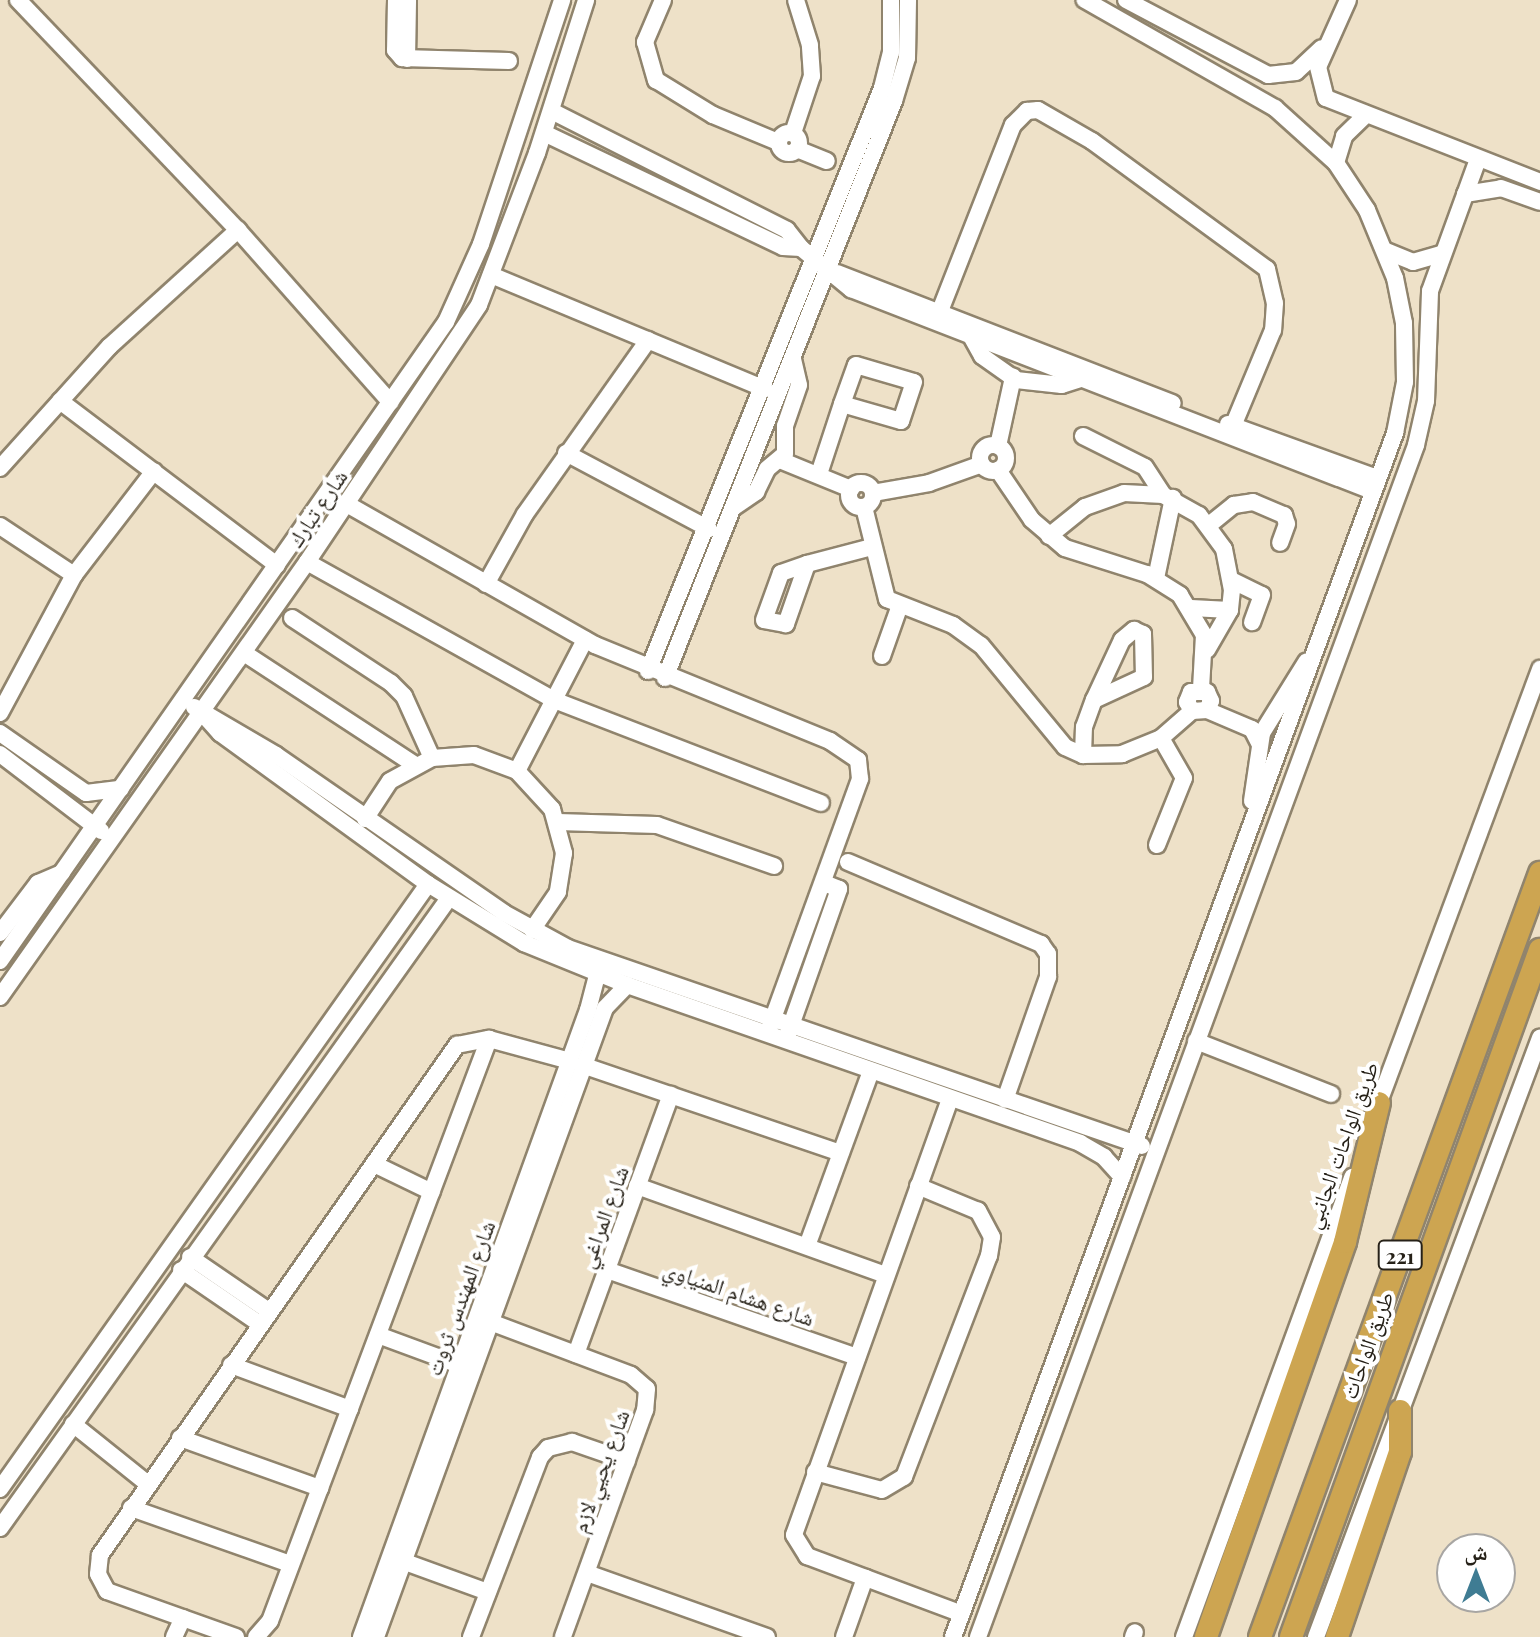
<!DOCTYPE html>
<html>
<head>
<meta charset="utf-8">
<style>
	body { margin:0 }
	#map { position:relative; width:1540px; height:1637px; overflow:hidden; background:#eee1c8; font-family:"Playfair Display","Noto Naskh Arabic",serif }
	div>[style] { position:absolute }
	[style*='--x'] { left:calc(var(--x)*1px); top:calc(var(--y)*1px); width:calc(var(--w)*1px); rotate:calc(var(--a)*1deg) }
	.roads { filter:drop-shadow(2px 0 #90846d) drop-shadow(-2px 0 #90846d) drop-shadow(0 2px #90846d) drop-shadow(0 -2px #90846d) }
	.minor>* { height:16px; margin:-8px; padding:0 8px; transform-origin:8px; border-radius:8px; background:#fff }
	.minor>.ring { margin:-8px; padding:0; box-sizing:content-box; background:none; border:16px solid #fff; border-radius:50% }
	.highway>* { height:22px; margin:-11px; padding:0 11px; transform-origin:11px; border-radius:11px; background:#cda551 }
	span { translate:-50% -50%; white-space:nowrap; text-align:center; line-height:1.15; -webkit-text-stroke:8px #fff; paint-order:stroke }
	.shield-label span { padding:2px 6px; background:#fff; border:2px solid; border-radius:6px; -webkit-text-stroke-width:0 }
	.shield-label { font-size:20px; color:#262118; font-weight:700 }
	.street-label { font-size:22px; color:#262118 }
	.north { position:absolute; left:1436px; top:1533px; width:80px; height:80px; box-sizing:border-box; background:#fff; border:2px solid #a8a6a3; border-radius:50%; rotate:0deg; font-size:22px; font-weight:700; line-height:32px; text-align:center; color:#262118 }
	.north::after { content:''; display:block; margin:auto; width:28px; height:36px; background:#3f7c93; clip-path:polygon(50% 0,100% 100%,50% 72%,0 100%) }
</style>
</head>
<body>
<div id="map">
	<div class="roads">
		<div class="minor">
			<i style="--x:18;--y:0;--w:318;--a:46.3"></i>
			<i style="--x:238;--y:230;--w:230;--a:48.5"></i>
			<i style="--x:396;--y:0;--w:50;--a:91.1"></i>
			<i style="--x:395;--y:50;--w:11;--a:49"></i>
			<i style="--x:402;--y:58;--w:107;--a:1.6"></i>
			<i style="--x:663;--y:0;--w:46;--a:113.2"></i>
			<i style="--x:645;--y:42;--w:40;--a:74"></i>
			<i style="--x:656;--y:80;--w:67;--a:31.6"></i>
			<i style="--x:713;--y:115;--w:70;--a:22.6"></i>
			<i style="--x:1126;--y:0;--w:161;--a:27.8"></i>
			<i style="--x:1268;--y:75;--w:28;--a:-6"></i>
			<i style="--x:1296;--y:72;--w:35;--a:-43"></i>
			<i style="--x:1348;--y:0;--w:73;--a:114.1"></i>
			<i style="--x:1318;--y:67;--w:32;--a:76"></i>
			<i style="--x:1326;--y:98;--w:230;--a:21.4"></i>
			<i style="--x:407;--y:59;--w:59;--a:-89"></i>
			<i class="ring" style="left:779px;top:133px;width:4px;height:4px"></i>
			<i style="--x:544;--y:133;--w:265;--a:25.5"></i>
			<i style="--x:783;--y:247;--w:18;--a:3"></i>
			<i style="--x:801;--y:248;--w:23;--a:-128"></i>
			<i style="--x:787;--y:230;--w:264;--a:-153.2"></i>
			<i style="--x:793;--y:133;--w:60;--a:-71.6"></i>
			<i style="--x:812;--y:76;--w:31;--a:-94"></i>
			<i style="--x:810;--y:45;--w:47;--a:-107.3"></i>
			<i style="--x:797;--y:149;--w:32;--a:22"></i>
			<i style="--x:1336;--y:163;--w:28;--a:-73"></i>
			<i style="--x:1344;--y:136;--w:28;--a:-44"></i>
			<i style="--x:1465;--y:194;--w:36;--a:-9"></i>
			<i style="--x:1501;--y:188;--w:41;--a:19.7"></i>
			<i style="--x:801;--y:248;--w:65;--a:39.4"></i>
			<i style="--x:851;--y:289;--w:559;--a:21.19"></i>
			<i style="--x:1386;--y:251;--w:29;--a:22"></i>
			<i style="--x:1413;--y:262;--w:29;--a:-16"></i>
			<i style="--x:837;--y:273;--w:360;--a:21.2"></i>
			<i style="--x:491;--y:275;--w:297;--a:22.6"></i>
			<i style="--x:940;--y:311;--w:200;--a:-68.6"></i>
			<i style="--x:1013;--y:125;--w:20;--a:-45"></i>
			<i style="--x:1027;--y:111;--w:11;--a:-5"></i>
			<i style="--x:1038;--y:110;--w:62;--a:29.9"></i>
			<i style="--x:1092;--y:141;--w:217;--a:36.2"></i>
			<i style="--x:1267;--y:269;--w:35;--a:77"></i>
			<i style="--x:1275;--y:303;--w:27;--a:94"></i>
			<i style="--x:1273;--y:330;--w:104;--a:112.6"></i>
			<i style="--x:971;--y:336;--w:23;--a:61"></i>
			<i style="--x:982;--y:356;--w:42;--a:35.2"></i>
			<i style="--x:1016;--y:380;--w:46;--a:6.2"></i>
			<i style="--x:1062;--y:385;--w:19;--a:-18"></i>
			<i style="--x:60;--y:401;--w:272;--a:37.1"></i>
			<i style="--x:1228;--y:424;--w:158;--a:19.9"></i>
			<i style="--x:1083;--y:436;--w:69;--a:26.6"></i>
			<i style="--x:1145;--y:467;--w:33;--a:57"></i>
			<i class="ring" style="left:980px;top:445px;width:10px;height:10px"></i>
			<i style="--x:998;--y:446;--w:71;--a:-77.7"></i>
			<i style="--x:566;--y:453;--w:162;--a:28"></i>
			<i style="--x:780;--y:460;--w:77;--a:22.2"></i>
			<i style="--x:0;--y:468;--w:164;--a:-48"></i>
			<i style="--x:110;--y:346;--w:173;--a:-42.2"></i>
			<i style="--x:998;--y:470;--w:60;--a:55.8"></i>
			<i style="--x:1032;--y:520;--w:43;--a:40.3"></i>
			<i style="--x:1065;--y:548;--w:86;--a:17.6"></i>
			<i style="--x:1147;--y:574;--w:39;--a:32"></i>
			<i style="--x:1180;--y:595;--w:47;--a:59"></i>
			<i style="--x:1204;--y:635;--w:54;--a:93.2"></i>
			<i style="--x:819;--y:474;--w:74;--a:-71.8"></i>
			<i style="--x:842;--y:404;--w:41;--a:-70.3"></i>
			<i style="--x:856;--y:365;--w:60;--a:16.3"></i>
			<i style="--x:914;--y:382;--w:41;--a:108.4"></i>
			<i style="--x:901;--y:421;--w:61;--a:-163.9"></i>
			<i class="ring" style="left:849px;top:483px;width:8px;height:8px"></i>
			<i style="--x:873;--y:493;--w:57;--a:-10.1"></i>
			<i style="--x:929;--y:483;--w:56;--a:-19.7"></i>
			<i style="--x:345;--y:503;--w:288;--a:29.6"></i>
			<i style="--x:595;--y:645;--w:254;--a:22.2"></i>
			<i style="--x:830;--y:741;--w:34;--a:34"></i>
			<i style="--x:858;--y:760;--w:19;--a:84"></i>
			<i style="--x:860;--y:779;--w:263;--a:110"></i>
			<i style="--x:734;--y:507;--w:27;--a:-34"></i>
			<i style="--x:756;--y:492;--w:25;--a:-64"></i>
			<i style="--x:767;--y:469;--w:23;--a:-40"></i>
			<i style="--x:785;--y:454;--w:28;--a:-90"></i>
			<i style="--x:785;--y:426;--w:43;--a:-71.1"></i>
			<i style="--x:799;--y:385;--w:27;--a:-103"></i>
			<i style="--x:864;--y:507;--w:95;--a:76"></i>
			<i style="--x:887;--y:599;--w:71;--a:21.5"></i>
			<i style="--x:953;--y:625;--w:34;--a:36"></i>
			<i style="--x:981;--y:645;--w:132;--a:50.5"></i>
			<i style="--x:1065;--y:747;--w:20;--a:24"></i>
			<i style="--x:1083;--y:755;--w:39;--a:-1"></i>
			<i style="--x:1122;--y:754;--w:42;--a:-22.3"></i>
			<i style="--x:1161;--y:738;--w:41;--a:-41.1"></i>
			<i style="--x:1209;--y:525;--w:32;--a:-39"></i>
			<i style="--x:1234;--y:505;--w:19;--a:-9"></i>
			<i style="--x:1253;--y:502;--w:34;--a:23"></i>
			<i style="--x:1284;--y:515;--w:9;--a:72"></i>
			<i style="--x:1287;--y:524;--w:20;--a:110"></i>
			<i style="--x:0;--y:526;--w:89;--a:33.5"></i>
			<i style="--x:1049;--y:536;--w:46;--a:-38.9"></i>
			<i style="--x:1085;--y:507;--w:41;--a:-19.7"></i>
			<i style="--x:1124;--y:493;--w:39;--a:3"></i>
			<i style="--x:1163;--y:495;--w:41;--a:29.1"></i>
			<i style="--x:1199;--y:515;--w:42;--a:53.7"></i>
			<i style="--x:1224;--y:549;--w:42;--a:79"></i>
			<i style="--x:1232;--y:590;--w:20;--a:96"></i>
			<i style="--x:1230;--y:610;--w:46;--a:119.9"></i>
			<i style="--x:307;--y:562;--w:283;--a:29.2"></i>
			<i style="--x:554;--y:700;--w:286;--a:21.1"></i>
			<i style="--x:807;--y:564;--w:64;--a:109.3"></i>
			<i style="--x:786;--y:624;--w:22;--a:-170"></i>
			<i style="--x:764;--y:620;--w:50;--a:-70.1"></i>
			<i style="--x:781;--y:573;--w:28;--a:-19"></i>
			<i style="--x:807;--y:564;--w:67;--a:-14.7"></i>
			<i style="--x:1156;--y:578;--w:82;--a:-78"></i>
			<i style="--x:1231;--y:580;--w:34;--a:26"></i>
			<i style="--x:1262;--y:595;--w:29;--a:110"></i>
			<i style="--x:486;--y:584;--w:80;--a:-60.9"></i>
			<i style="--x:525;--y:514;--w:213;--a:-54.7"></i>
			<i style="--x:1191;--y:608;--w:39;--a:3"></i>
			<i style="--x:292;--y:618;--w:118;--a:33.3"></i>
			<i style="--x:391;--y:683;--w:18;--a:45"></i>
			<i style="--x:404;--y:696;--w:68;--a:65.7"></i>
			<i style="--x:244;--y:653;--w:204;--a:33.2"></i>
			<i style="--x:882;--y:656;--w:51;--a:-70.5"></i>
			<i style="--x:648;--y:671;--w:628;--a:-68.13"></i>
			<i style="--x:882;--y:88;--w:36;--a:-76"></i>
			<i style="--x:891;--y:53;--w:53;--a:-90"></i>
			<i style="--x:665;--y:678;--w:621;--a:-68.35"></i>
			<i style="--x:894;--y:101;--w:45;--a:-73.2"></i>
			<i style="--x:907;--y:58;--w:58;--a:-89"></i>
			<i style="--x:194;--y:707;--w:95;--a:30.3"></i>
			<i style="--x:276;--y:755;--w:277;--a:34.7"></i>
			<i style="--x:504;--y:913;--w:73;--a:28.7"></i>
			<i style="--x:568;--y:948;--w:607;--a:19.03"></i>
			<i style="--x:1207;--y:710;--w:10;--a:-66"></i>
			<i style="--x:1211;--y:701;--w:10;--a:-114"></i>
			<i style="--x:1207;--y:692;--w:16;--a:180"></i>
			<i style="--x:1191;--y:692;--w:11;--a:112"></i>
			<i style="--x:1187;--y:702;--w:10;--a:61"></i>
			<i style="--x:1192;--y:711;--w:15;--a:-4"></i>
			<i style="--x:1207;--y:710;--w:49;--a:22.9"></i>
			<i style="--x:1252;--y:729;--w:16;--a:63"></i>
			<i style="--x:0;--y:713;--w:157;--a:-61.8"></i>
			<i style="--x:74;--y:575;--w:131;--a:-52.4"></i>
			<i style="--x:202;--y:713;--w:27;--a:48"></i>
			<i style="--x:220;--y:733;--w:257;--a:36"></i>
			<i style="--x:428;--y:884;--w:113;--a:31.6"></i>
			<i style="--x:524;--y:943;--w:111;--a:22.2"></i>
			<i style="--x:627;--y:985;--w:480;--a:19.2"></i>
			<i style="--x:1080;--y:1143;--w:28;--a:30"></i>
			<i style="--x:1104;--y:1157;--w:27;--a:48"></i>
			<i style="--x:0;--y:733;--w:105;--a:34.9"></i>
			<i style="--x:86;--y:793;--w:35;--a:-7"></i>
			<i style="--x:0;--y:754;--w:127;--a:37.3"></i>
			<i style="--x:1083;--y:755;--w:28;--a:-88"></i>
			<i style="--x:1084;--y:727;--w:29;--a:-70"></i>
			<i style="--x:1094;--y:700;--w:66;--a:-65"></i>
			<i style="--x:1122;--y:640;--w:16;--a:-40"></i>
			<i style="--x:1134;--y:630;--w:10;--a:24"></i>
			<i style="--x:1143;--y:634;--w:43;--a:88.7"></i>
			<i style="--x:1144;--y:677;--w:55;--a:155.3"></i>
			<i style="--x:517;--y:771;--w:148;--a:-62.6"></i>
			<i style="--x:1252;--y:801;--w:69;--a:-81.6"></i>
			<i style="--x:1262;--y:733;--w:84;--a:-58.2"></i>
			<i style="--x:365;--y:819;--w:45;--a:-56.7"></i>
			<i style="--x:390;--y:781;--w:48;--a:-28.7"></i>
			<i style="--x:432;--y:758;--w:42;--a:-4.1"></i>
			<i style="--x:474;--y:755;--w:46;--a:20.4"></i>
			<i style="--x:517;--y:771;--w:52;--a:47.4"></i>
			<i style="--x:552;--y:809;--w:46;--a:74.7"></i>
			<i style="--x:564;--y:853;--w:39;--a:99"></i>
			<i style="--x:558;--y:892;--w:46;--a:124.4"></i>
			<i style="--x:558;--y:822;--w:99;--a:1.7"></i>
			<i style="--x:657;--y:825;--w:124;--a:19.3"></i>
			<i style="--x:1157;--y:845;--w:72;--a:-68.1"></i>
			<i style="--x:1184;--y:778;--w:46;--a:-119.9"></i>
			<i style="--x:848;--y:862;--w:210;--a:23"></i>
			<i style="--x:1041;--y:944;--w:12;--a:55"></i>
			<i style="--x:1048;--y:954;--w:23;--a:90"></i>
			<i style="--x:1048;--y:977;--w:130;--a:109.3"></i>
			<i style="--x:0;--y:933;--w:63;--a:-52.8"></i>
			<i style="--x:38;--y:883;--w:26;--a:-23"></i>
			<i style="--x:0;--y:961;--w:779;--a:-55.09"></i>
			<i style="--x:446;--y:322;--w:85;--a:-65.8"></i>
			<i style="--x:481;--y:244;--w:257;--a:-71.6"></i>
			<i style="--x:0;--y:997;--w:532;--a:-54.79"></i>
			<i style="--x:307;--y:562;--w:309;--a:-56.2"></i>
			<i style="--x:479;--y:305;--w:163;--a:-69.1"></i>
			<i style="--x:537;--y:153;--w:161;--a:-72.2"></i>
			<i style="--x:788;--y:1034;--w:154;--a:-70.6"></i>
			<i style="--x:839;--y:889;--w:16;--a:-158"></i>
			<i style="--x:1196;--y:1041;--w:145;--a:21.4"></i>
			<i style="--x:585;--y:1066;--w:270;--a:18.8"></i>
			<i style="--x:950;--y:1099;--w:463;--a:109.7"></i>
			<i style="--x:794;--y:1535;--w:25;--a:58"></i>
			<i style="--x:807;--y:1556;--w:165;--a:20.5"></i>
			<i style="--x:1375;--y:1113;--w:474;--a:-69.6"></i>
			<i style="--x:374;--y:1164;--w:64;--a:25.8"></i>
			<i style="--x:637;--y:1186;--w:264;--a:19.7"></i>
			<i style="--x:807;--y:1246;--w:186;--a:-69.9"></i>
			<i style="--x:190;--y:1257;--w:96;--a:34.4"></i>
			<i style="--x:181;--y:1270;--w:96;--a:34.4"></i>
			<i style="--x:607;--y:1270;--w:265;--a:19.2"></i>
			<i style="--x:493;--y:1323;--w:147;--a:20.6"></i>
			<i style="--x:631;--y:1375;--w:21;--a:41"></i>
			<i style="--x:647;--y:1389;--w:21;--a:95"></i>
			<i style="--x:645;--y:1410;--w:241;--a:109.9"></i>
			<i style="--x:378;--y:1335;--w:86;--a:20.3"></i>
			<i style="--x:576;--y:1354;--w:276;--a:-69.9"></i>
			<i style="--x:231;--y:1365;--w:127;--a:20.3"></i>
			<i style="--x:73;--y:1424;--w:96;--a:38.7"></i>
			<i style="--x:180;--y:1438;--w:149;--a:19.7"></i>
			<i style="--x:815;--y:1472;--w:69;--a:15"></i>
			<i style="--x:882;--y:1490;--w:26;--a:-31"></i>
			<i style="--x:904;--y:1477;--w:237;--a:-69"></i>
			<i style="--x:989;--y:1256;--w:19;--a:-81"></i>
			<i style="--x:992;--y:1237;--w:30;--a:-118"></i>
			<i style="--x:978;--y:1211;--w:65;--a:-157.4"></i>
			<i style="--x:0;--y:1489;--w:741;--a:-54.72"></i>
			<i style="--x:131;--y:1508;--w:169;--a:19.4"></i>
			<i style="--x:0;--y:1528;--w:774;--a:-54.52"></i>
			<i style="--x:405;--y:1562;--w:88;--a:19.9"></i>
			<i style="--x:587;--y:1573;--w:191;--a:19.6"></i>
			<i style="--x:174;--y:1637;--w:21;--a:-65"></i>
			<i style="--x:236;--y:1637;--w:137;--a:-160.4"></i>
			<i style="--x:107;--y:1591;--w:19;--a:-118"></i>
			<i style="--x:98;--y:1574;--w:19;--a:-84"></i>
			<i style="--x:100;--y:1555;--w:623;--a:-55.01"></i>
			<i style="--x:457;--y:1045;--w:33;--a:-11"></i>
			<i style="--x:489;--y:1039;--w:84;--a:15.2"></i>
			<i style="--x:256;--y:1637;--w:21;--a:-49"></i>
			<i style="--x:270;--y:1621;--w:622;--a:-69.38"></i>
			<i style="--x:361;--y:1637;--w:667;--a:-70.1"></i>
			<i style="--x:588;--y:1010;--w:48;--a:-75.4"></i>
			<i style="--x:376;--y:1637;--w:669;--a:-69.99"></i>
			<i style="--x:605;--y:1008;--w:32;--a:-46"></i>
			<i style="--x:471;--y:1637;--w:193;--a:-69"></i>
			<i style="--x:540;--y:1457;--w:12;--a:-48"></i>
			<i style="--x:548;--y:1448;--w:25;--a:-14"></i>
			<i style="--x:572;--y:1442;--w:58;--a:19.1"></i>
			<i style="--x:844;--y:1637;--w:63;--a:-70.4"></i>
			<i style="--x:953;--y:1637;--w:1283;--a:-69.84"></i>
			<i style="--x:1395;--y:433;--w:52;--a:-78.9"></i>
			<i style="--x:1405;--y:382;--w:59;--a:-91"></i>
			<i style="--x:1404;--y:323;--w:46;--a:-101.3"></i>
			<i style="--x:1395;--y:278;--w:74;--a:-112.4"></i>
			<i style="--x:1367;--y:210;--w:56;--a:-123.4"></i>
			<i style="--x:1336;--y:163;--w:82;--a:-138"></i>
			<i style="--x:1275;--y:108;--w:219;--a:-150.4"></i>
			<i style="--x:978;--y:1637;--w:1270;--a:-69.82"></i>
			<i style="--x:1416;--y:445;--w:45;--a:-77.2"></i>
			<i style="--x:1426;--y:401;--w:110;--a:-87.9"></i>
			<i style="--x:1430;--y:291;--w:140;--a:-70"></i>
			<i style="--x:1133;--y:1637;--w:5;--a:-68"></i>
			<i style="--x:1184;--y:1637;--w:490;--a:-69.9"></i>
			<i style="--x:1316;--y:1637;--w:640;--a:-69.5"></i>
		</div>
		<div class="highway">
			<i style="--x:1206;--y:1637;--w:419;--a:-70.6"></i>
			<i style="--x:1345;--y:1242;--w:143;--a:-76.3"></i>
			<i style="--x:1260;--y:1637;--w:814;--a:-69.87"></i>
			<i style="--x:1291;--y:1637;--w:731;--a:-70.08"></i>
			<i style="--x:1337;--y:1637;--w:195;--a:-71.2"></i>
			<i style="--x:1400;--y:1452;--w:41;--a:-90"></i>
		</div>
	</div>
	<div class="shield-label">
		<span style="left:1400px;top:1255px">221</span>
	</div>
	<div class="street-label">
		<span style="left:317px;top:508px;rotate:-56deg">شارع تبارك</span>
		<span style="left:1341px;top:1145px;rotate:-70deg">طريق الواحات الجانبي</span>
		<span style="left:603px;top:1217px;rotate:-70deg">شارع المراغي</span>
		<span style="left:739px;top:1293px;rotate:19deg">شارع هشام المنياوي</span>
		<span style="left:460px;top:1298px;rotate:-70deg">شارع المهندس ثروت</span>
		<span style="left:1367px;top:1345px;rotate:-70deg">طريق الواحات</span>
		<span style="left:600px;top:1471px;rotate:-70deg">شارع يحيي لازم</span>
	</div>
	<div class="north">ش</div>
</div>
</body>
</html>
